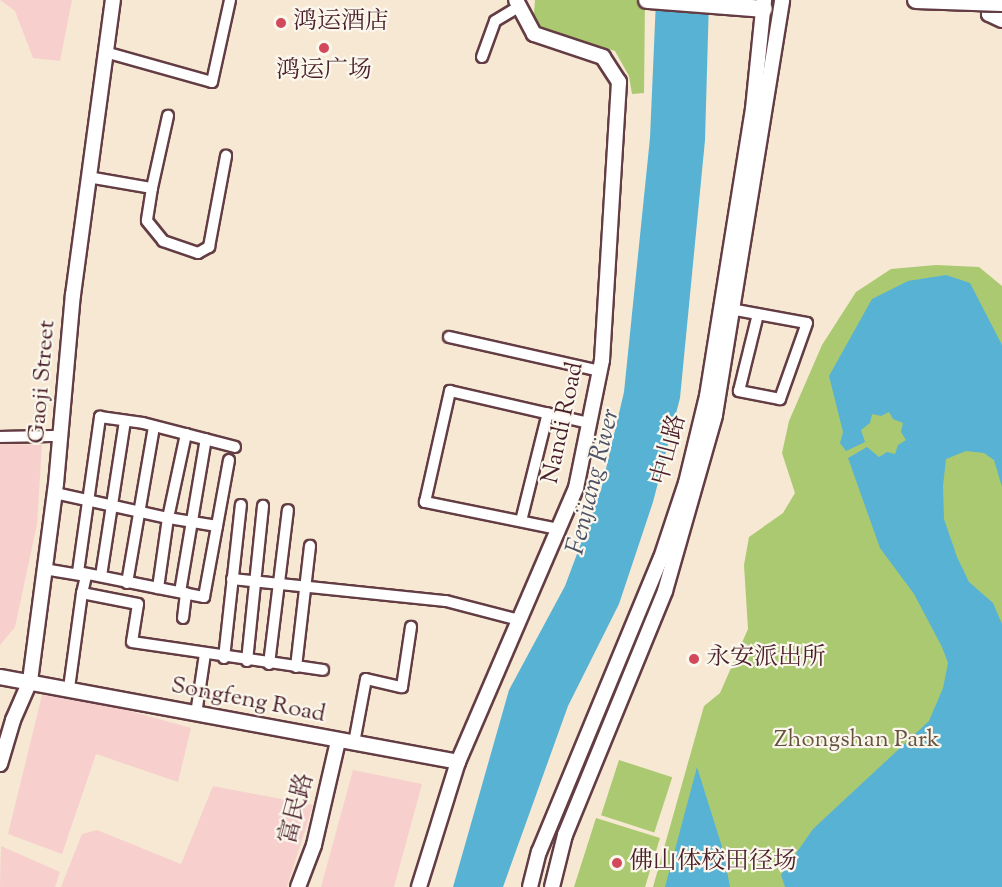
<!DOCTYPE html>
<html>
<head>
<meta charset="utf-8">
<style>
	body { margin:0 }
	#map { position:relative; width:1002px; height:887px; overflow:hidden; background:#f6e8d2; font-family:"Sorts Mill Goudy","Noto Serif SC",serif }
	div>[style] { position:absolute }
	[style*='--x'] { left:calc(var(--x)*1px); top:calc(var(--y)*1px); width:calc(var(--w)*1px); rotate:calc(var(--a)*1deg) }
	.built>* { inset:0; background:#f7d0ce }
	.green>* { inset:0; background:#abc970; transform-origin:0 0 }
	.water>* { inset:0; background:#57b2d4 }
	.roads { filter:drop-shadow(2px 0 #643d44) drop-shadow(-2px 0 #643d44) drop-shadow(0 2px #643d44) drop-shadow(0 -2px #643d44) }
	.minor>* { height:10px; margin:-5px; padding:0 5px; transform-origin:5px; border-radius:5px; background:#fff }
	.tertiary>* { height:14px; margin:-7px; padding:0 7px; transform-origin:7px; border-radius:7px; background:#fff }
	.secondary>* { height:16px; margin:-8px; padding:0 8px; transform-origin:8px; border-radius:8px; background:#fff }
	.bridges { filter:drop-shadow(2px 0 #643d44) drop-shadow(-2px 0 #643d44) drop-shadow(0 2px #643d44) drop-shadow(0 -2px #643d44) }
	.secondary-bridge>* { height:16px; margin:-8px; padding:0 8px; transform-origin:8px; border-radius:8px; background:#fff }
	.dots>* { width:16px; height:16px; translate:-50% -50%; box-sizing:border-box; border:3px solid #fbf7ec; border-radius:50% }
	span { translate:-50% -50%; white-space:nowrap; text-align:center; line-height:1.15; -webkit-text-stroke:4.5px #fbf7ec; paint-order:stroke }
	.poi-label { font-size:24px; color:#4a1f2b }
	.left { translate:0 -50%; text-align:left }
	.street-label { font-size:24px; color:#4a1f2b }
	.park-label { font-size:24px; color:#675240 }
	.water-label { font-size:26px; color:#4f5266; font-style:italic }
</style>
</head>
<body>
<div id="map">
	<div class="built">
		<i style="clip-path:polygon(0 0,72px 0,60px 61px,33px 58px,15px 11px)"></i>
		<i style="clip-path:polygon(0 444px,42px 445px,37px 524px,15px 627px,0 645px)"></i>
		<i style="clip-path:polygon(42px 695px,97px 702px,191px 728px,178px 782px,96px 754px,62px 854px,8px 834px)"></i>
		<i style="clip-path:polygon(353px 770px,422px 784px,394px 887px,321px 887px)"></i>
		<i style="clip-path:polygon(213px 786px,313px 805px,287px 887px,61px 887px,82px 834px,97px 830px,181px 864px)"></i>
		<i style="clip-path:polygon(1px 846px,60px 872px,55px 887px,0 887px)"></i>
	</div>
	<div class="green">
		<i style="clip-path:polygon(535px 0,645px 0,644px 93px,632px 94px,629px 76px,615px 51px,533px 27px)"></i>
		<i style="clip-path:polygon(936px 265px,979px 267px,1002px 286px,1002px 887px,653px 887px,704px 706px,720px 693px,748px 629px,744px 565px,749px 537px,783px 513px,795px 493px,782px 453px,789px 421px,822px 345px,856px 292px,891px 269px)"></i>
		<i style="left:619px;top:760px;width:56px;height:58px;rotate:18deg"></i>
		<i style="clip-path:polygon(596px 818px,660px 838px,645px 887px,574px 887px)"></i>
	</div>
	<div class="water">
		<i style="clip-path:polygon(656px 0,709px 0,705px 140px,680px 398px,653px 502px,619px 604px,568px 706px,503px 887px,453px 887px,509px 690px,565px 586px,601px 490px,624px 392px,650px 138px)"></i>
		<i style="clip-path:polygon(946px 275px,970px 283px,1002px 345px,1002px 487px,994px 460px,984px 453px,966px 451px,946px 459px,943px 486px,944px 519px,957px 557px,969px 582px,993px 603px,1002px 624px,1002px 887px,785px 887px,781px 875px,813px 829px,929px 721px,943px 688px,948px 663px,942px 647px,914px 594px,880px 548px,848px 458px,867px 447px,879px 457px,887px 452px,895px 454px,898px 445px,906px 440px,901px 432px,903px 423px,893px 419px,889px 412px,881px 416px,872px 414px,870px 423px,861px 430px,865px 442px,846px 451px,840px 443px,843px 432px,829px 376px,872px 299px,908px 281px)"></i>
		<i style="clip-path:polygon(697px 767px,723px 850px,730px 887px,665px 887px)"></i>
	</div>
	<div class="roads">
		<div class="minor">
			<i style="--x:105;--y:52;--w:111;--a:15.7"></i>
			<i style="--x:212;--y:82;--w:84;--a:-77.6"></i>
			<i style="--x:482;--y:57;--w:38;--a:-70"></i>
			<i style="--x:495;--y:21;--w:27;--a:-31"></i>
			<i style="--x:88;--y:177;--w:65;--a:9.8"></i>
			<i style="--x:152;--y:188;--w:33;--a:99"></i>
			<i style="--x:147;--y:221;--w:26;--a:51"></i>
			<i style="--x:163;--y:241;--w:37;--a:19"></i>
			<i style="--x:198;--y:253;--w:13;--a:-29"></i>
			<i style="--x:209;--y:247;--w:93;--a:-79.4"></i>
			<i style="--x:152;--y:188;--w:74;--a:-77.5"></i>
			<i style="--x:725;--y:308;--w:83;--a:10.4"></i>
			<i style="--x:807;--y:323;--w:81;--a:109.6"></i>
			<i style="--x:780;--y:399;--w:42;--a:-169"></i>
			<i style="--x:739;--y:391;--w:79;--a:-76.1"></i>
			<i style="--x:449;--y:337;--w:155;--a:12.7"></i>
			<i style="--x:0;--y:437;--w:60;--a:-1"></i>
			<i style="--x:55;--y:493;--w:116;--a:12.5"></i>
			<i style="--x:168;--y:518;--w:86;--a:-77.9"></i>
			<i style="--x:521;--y:521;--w:111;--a:-76"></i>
			<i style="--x:217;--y:526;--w:50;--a:-170.7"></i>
			<i style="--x:168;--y:518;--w:71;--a:98.1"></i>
			<i style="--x:158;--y:588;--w:47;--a:11.1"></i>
			<i style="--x:204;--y:597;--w:72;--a:-79.6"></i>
			<i style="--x:217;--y:526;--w:67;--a:-79.7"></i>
			<i style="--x:558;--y:529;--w:136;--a:-168.5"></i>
			<i style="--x:425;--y:502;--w:114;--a:-77.3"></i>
			<i style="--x:450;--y:391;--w:143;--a:13"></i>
			<i style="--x:44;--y:569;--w:43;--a:9.5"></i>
			<i style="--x:86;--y:576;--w:17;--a:103"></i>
			<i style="--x:82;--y:593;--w:57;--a:11.1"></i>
			<i style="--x:138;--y:604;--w:38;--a:99"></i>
			<i style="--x:132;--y:642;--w:193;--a:8.3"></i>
			<i style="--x:101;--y:576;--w:157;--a:-81.2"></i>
			<i style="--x:232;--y:579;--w:215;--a:5.9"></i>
			<i style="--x:446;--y:601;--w:75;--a:14.6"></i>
			<i style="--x:127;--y:583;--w:159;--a:-80.2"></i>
			<i style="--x:158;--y:588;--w:82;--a:-168.7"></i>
			<i style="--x:78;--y:572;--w:157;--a:-81.9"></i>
			<i style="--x:100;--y:417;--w:43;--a:7.9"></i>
			<i style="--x:143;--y:423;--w:95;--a:14.6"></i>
			<i style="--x:180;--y:592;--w:155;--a:-80.4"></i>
			<i style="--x:183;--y:618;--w:25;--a:-83"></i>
			<i style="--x:224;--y:658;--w:154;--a:-83.7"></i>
			<i style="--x:247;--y:661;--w:156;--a:-84.1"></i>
			<i style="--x:269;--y:664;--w:155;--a:-83"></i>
			<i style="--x:296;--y:667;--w:122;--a:-83.4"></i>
			<i style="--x:69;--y:688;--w:96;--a:-82.2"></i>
			<i style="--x:196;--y:714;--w:61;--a:-81.5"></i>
			<i style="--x:354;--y:743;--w:65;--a:-79.4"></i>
			<i style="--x:366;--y:679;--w:37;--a:13"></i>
			<i style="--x:402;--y:687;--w:61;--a:-81.5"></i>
		</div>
		<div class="tertiary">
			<i style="--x:990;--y:0;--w:14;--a:94"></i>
			<i style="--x:989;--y:14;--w:14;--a:25"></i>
			<i style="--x:0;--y:677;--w:466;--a:10.5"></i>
			<i style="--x:0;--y:764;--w:46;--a:-73.5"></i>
			<i style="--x:13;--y:720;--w:43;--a:-66.4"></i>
			<i style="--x:30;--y:681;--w:199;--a:-82.5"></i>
			<i style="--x:56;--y:484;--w:190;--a:-84.9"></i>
			<i style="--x:73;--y:295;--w:298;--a:-82.3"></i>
			<i style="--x:298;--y:887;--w:45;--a:-69.1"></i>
			<i style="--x:314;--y:845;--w:107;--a:-77"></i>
			<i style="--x:419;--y:887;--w:131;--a:-72.7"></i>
			<i style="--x:458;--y:762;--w:298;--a:-66.7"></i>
			<i style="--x:576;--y:488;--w:131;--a:-78.5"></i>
			<i style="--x:602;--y:360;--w:279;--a:-86.5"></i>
			<i style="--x:619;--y:82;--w:30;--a:-123"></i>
			<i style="--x:603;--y:57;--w:73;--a:-161.6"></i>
			<i style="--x:534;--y:34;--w:38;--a:-118"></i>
			<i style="--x:530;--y:887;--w:36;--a:-76"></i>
			<i style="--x:539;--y:852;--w:318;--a:-67.5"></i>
			<i style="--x:661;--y:558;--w:79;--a:-71.6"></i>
			<i style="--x:686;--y:483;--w:89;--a:-76.4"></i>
			<i style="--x:707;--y:396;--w:291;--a:-80.9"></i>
			<i style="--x:753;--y:109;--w:110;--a:-84.2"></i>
			<i style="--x:552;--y:887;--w:54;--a:-76"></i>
			<i style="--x:565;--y:835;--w:264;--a:-67.7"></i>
			<i style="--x:665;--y:591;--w:183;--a:-74.1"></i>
			<i style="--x:715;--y:415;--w:420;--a:-80.8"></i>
		</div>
		<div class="secondary">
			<i style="--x:647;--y:0;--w:117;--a:4.4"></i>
		</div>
	</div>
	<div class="bridges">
		<div class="secondary-bridge">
			<i style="--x:916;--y:0;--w:86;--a:2"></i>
		</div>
	</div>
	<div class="dots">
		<i style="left:281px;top:23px;background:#d1495b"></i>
		<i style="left:324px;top:48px;background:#d1495b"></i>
		<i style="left:694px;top:659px;background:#d1495b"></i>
		<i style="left:617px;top:863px;background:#d1495b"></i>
	</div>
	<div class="poi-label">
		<span class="left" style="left:293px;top:23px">鸿运酒店</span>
		<span style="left:324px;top:72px">鸿运广场</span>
		<span class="left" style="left:706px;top:659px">永安派出所</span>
		<span class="left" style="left:629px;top:863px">佛山体校田径场</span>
	</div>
	<div class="street-label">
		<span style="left:43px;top:382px;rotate:-85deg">Gaoji Street</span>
		<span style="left:564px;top:423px;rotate:-78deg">Nandi Road</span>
		<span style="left:670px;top:450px;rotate:-75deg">中山路</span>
		<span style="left:248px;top:701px;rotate:11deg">Songfeng Road</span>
		<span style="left:298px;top:809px;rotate:-75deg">富民路</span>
	</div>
	<div class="park-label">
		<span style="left:857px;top:741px">Zhongshan Park</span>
	</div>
	<div class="water-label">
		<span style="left:594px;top:482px;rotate:-76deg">Fenjiang River</span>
	</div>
</div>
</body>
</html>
